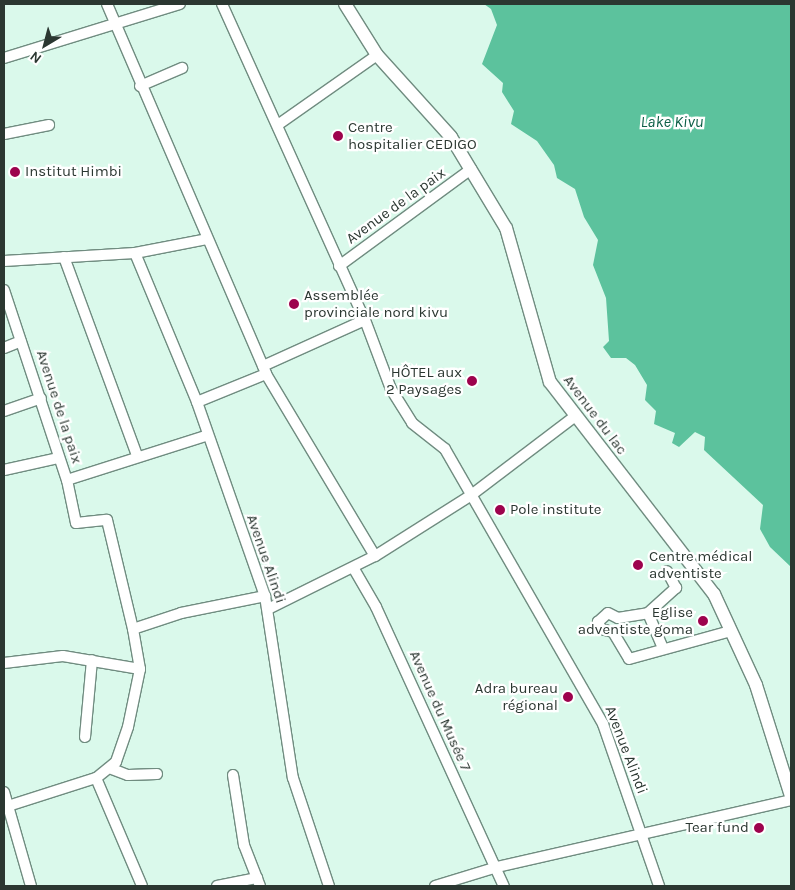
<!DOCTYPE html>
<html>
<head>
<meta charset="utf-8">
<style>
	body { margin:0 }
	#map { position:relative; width:795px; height:890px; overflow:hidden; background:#daf9eb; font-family:Karla,sans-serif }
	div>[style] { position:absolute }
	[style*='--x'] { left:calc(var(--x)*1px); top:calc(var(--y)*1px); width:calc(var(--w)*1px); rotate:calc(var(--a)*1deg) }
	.water>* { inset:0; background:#5cc29d }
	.roads { filter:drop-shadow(1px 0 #708c80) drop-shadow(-1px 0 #708c80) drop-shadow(0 1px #708c80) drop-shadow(0 -1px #708c80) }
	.minor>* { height:10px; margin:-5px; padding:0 5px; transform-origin:5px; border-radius:5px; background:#fff }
	.major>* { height:12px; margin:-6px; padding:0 6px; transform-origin:6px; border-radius:6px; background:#fff }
	.dots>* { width:14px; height:14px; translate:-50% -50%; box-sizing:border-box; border:2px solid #fff; border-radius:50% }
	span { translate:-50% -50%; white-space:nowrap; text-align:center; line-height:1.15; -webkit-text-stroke:4.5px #fff; paint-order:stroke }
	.poi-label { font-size:15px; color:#2b3731 }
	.left { translate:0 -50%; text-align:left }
	.right { translate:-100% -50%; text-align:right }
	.street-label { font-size:15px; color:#2b3731 }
	.water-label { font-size:16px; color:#0e6048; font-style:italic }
	.frame { position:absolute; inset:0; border:5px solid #2b3731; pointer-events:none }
	.north { position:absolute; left:20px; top:20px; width:50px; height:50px; -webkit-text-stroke:4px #fff; paint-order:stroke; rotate:217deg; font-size:14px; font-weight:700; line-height:20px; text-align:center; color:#2b3731 }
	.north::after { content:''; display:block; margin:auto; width:18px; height:22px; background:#2b3731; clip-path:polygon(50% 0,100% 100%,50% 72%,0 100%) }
</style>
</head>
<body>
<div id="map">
	<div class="water">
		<i style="clip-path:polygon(484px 4px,791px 4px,791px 567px,770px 547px,760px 529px,763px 505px,704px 450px,705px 437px,695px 432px,679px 447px,672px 443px,675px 433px,654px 424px,656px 411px,645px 400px,647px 385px,635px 365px,626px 358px,611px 358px,603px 347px,609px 341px,606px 298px,593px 265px,598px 240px,584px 217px,575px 189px,557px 178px,554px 165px,537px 141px,511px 124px,514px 111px,502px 92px,503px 83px,482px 64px,497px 25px,491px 9px)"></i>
	</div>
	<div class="roads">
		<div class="minor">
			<i style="--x:107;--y:4;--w:403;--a:66.7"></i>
			<i style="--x:266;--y:374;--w:212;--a:59.1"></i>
			<i style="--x:222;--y:4;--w:347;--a:65.7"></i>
			<i style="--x:365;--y:320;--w:74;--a:69.4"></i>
			<i style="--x:391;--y:389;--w:40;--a:58"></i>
			<i style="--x:412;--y:423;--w:42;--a:38.2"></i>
			<i style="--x:445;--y:449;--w:317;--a:60.1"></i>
			<i style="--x:603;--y:724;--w:171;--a:70.9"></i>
			<i style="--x:4;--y:58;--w:184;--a:-17.1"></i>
			<i style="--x:140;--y:86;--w:46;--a:-23.2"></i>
			<i style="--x:279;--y:124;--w:120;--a:-35.1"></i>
			<i style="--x:4;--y:134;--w:46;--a:-11.3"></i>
			<i style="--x:135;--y:253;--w:161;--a:67.4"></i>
			<i style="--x:197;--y:402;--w:206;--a:70.7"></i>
			<i style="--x:265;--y:596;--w:184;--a:81.3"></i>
			<i style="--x:293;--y:778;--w:114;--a:71.6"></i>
			<i style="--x:64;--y:257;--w:211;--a:69.8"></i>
			<i style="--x:4;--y:261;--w:131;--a:-3.5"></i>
			<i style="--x:135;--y:253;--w:73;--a:-11"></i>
			<i style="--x:339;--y:266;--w:164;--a:-36.3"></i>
			<i style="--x:4;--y:290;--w:200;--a:71.7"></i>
			<i style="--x:67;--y:480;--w:146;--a:-17.6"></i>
			<i style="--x:4;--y:348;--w:18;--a:-22"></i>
			<i style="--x:263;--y:366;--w:112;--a:-24.3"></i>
			<i style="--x:197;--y:402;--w:74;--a:-22.1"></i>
			<i style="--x:4;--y:411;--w:39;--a:-19"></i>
			<i style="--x:4;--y:470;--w:55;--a:-12.5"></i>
			<i style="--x:67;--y:480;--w:44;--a:78.2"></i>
			<i style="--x:76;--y:523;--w:31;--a:-6"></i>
			<i style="--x:107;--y:520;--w:112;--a:76.6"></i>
			<i style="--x:133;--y:629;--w:41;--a:80.1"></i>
			<i style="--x:140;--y:669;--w:59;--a:101.7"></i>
			<i style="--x:128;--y:727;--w:37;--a:109"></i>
			<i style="--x:116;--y:762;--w:26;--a:141"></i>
			<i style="--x:96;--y:778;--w:117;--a:66.9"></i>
			<i style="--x:354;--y:569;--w:44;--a:59.9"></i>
			<i style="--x:376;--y:607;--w:307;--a:65.4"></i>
			<i style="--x:268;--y:609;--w:119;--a:-26.4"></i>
			<i style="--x:375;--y:556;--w:112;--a:-32.3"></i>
			<i style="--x:470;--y:496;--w:131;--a:-37.2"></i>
			<i style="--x:648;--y:613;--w:38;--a:-42"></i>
			<i style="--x:676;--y:588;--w:19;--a:-118"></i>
			<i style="--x:618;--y:618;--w:30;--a:-9"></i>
			<i style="--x:648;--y:613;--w:39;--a:67"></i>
			<i style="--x:133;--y:629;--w:51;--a:-18.4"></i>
			<i style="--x:181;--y:613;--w:86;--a:-11.4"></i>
			<i style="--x:613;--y:632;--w:31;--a:59"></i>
			<i style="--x:629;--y:659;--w:106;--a:-15.4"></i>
			<i style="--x:613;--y:632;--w:12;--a:-166"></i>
			<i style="--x:601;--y:629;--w:8;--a:-113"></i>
			<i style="--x:598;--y:622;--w:13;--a:-42"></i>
			<i style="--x:608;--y:613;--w:11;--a:27"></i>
			<i style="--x:4;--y:663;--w:59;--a:-6.8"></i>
			<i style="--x:63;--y:656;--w:78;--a:9.6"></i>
			<i style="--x:85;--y:737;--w:77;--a:-84.8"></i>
			<i style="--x:112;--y:769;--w:17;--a:21"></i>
			<i style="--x:128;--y:775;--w:29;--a:-2"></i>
			<i style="--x:233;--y:775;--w:71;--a:81.1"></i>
			<i style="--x:244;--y:845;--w:44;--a:68.7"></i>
			<i style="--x:4;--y:792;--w:98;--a:74"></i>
			<i style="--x:8;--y:806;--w:92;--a:-17.7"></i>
			<i style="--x:217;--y:886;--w:41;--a:-11.3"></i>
			<i style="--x:435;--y:886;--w:65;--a:-17"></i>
			<i style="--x:497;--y:867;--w:302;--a:-12.8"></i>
		</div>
		<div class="major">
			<i style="--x:345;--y:4;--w:60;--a:57.9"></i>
			<i style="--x:377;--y:55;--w:110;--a:47.9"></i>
			<i style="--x:451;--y:137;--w:106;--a:58.9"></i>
			<i style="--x:506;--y:228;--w:160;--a:74.1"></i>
			<i style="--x:550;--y:382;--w:268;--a:52.3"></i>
			<i style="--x:714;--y:594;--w:100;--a:65.2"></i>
			<i style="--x:756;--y:685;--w:116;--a:72.5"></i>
		</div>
	</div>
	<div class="dots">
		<i style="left:338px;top:136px;background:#9d034d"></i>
		<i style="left:15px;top:172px;background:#9d034d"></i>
		<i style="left:294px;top:304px;background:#9d034d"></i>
		<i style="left:472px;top:381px;background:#9d034d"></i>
		<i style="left:500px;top:510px;background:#9d034d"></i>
		<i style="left:638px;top:565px;background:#9d034d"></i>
		<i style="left:703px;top:621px;background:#9d034d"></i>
		<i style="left:568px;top:697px;background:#9d034d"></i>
		<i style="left:759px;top:828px;background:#9d034d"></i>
	</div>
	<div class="poi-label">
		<span class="left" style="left:348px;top:136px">Centre<br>hospitalier CEDIGO</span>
		<span class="left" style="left:25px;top:172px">Institut Himbi</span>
		<span class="left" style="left:304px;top:304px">Assemblée<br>provinciale nord kivu</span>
		<span class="right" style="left:462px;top:381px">HÔTEL aux<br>2 Paysages</span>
		<span class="left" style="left:510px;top:510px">Pole institute</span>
		<span class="left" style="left:649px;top:565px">Centre médical<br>adventiste</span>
		<span class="right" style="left:693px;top:621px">Eglise<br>adventiste goma</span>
		<span class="right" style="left:558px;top:697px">Adra bureau<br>régional</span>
		<span class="right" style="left:749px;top:828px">Tear fund</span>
	</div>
	<div class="street-label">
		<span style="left:396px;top:206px;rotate:-36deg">Avenue de la paix</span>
		<span style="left:59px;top:407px;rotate:72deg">Avenue de la paix</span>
		<span style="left:595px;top:415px;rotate:53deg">Avenue du lac</span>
		<span style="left:266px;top:559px;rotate:71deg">Avenue Alindi</span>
		<span style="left:440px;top:711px;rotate:66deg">Avenue du Musée 7</span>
		<span style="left:626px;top:750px;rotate:69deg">Avenue Alindi</span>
	</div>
	<div class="water-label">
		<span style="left:672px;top:122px">Lake Kivu</span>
	</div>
	<div class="frame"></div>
	<div class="north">N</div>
</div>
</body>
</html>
